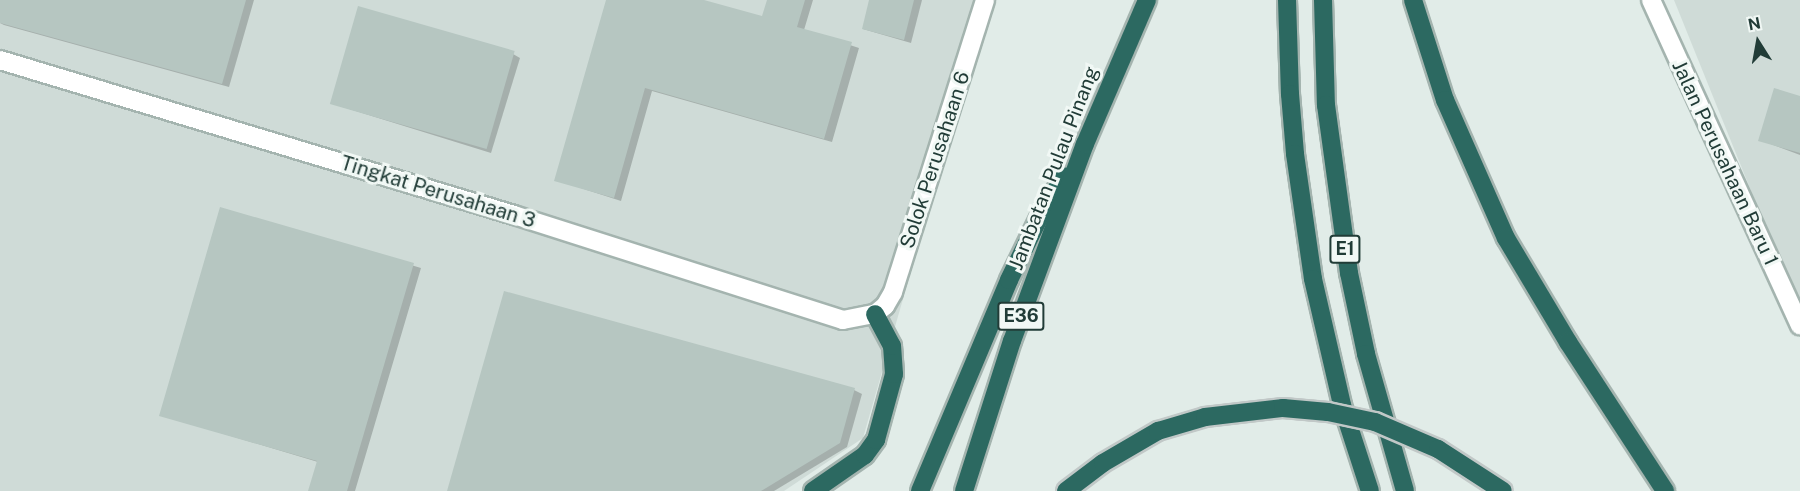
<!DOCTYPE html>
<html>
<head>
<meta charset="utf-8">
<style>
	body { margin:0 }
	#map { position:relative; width:1800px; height:491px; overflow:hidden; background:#e1ece8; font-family:"Public Sans",sans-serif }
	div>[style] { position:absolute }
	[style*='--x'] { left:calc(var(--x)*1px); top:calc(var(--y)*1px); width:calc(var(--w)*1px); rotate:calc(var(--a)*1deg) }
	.built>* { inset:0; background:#cfdbd7 }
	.shadow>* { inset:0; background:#0003 }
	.building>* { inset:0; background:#b6c6c1; transform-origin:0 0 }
	.roads { filter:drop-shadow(2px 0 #a4b4af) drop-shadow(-2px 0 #a4b4af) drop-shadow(0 2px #a4b4af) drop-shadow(0 -2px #a4b4af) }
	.minor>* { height:18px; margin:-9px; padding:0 9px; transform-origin:9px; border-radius:9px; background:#fff }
	.highway>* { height:18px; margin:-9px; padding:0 9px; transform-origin:9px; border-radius:9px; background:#2c6961 }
	.bridges { filter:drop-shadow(2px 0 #c1c8c7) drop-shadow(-2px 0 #c1c8c7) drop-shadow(0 2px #c1c8c7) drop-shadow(0 -2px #c1c8c7) }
	.highway-bridge>* { height:18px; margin:-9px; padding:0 9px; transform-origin:9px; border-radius:9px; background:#2c6961 }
	span { translate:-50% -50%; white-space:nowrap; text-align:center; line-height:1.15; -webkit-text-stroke:6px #f1f8f5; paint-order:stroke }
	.shield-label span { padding:2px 4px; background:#f1f8f5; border:2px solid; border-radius:4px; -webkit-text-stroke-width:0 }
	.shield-label { font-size:18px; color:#213c37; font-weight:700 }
	.street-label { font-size:20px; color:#213c37 }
	.north { position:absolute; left:1728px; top:12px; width:60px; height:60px; -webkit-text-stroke:4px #f1f8f5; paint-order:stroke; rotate:349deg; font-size:16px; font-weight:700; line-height:24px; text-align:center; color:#213c37 }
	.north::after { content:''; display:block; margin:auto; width:21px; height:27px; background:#213c37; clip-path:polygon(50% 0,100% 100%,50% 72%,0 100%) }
</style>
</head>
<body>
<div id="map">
	<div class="built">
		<i style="clip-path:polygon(0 0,989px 0,863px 438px,784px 491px,0 491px)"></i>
		<i style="clip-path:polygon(1674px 0,1800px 0,1800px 312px)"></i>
	</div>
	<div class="shadow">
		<i style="clip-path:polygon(2px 0,254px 0,229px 87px,4px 25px,0 23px)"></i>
		<i style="clip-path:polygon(608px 0,699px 0,763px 18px,768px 0,813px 0,804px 30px,859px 48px,832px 142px,652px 91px,621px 201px,556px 180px)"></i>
		<i style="clip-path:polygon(871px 0,922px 0,911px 43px,863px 29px)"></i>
		<i style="clip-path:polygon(513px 54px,520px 58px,491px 153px,330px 103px)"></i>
		<i style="clip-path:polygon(1800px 98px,1800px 155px,1760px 140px)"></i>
		<i style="clip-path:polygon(221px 208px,421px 268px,355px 491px,309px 491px,318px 462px,161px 415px)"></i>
		<i style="clip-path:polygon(854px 390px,862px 394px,847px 447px,774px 491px,449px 491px)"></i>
	</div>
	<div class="building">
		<i style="clip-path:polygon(0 0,246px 0,222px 84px,0 23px)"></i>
		<i style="clip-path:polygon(606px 0,704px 0,762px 16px,767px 0,805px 0,797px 27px,852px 42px,824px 139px,645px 88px,614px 198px,554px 181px)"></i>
		<i style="clip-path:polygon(869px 0,914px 0,904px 40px,862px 29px)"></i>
		<i style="left:358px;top:6px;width:163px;height:102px;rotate:16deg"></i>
		<i style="clip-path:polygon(1774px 88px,1800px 96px,1800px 153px,1758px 141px)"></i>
		<i style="clip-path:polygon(220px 207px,414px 263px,347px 491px,308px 491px,317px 461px,159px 416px)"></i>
		<i style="clip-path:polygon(504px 291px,855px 388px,840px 443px,761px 491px,447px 491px)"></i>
	</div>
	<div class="roads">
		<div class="minor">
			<i style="--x:1651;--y:0;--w:358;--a:65.4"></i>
			<i style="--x:0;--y:60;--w:537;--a:16.78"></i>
			<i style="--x:514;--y:215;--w:345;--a:17.7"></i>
			<i style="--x:843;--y:320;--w:33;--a:-11"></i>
			<i style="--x:875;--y:314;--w:13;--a:-39"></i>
			<i style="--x:885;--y:306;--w:16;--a:-60"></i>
			<i style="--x:893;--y:292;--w:306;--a:-72.5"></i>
		</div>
		<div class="highway">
			<i style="--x:1287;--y:0;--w:94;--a:88.2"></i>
			<i style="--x:1290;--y:94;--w:60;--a:85.2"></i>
			<i style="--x:1295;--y:154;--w:126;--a:81.8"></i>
			<i style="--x:1313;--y:279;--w:129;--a:77"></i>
			<i style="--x:1342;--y:405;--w:90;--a:72"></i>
			<i style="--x:1323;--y:0;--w:105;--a:88.4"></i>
			<i style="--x:1326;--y:105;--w:170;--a:82.2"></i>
			<i style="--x:1349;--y:273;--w:83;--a:78.1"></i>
			<i style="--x:1366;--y:354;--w:142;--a:74.1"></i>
			<i style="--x:1413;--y:0;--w:105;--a:72.3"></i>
			<i style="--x:1445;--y:100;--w:151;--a:66.2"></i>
			<i style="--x:1506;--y:238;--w:121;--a:59.2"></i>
			<i style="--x:1568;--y:342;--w:178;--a:56.9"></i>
			<i style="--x:813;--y:491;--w:63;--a:-34.7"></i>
			<i style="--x:865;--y:455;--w:19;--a:-54"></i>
			<i style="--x:876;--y:440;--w:68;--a:-74.7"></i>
			<i style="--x:894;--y:374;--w:28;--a:-94"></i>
			<i style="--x:892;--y:346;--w:36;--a:-118"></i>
			<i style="--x:920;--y:491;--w:229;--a:-67.1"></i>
			<i style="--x:1009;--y:280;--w:78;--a:-64.1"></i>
			<i style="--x:1043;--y:210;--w:40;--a:-57.1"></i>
			<i style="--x:964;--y:491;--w:157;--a:-72.3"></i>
			<i style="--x:1012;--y:341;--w:210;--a:-69.7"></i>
			<i style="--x:1085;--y:144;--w:157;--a:-66.7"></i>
		</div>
	</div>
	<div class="bridges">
		<div class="highway-bridge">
			<i style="--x:1066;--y:491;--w:46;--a:-37.1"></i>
			<i style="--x:1103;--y:463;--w:64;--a:-30.2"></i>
			<i style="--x:1158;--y:431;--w:49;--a:-16.6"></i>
			<i style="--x:1205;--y:417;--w:79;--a:-6.6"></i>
			<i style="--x:1283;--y:408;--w:45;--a:5.1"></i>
			<i style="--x:1328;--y:412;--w:48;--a:12"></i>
			<i style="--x:1375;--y:422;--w:69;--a:23.2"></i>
			<i style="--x:1438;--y:449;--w:77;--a:32.9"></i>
		</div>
	</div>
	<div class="shield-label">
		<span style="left:1345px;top:249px">E1</span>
		<span style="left:1021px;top:316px">E36</span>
	</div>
	<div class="street-label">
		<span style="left:935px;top:160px;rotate:-72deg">Solok Perusahaan 6</span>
		<span style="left:1725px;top:163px;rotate:65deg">Jalan Perusahaan Baru 1</span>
		<span style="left:1054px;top:168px;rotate:-69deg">Jambatan Pulau Pinang</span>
		<span style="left:438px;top:192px;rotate:17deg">Tingkat Perusahaan 3</span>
	</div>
	<div class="north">N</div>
</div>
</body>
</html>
